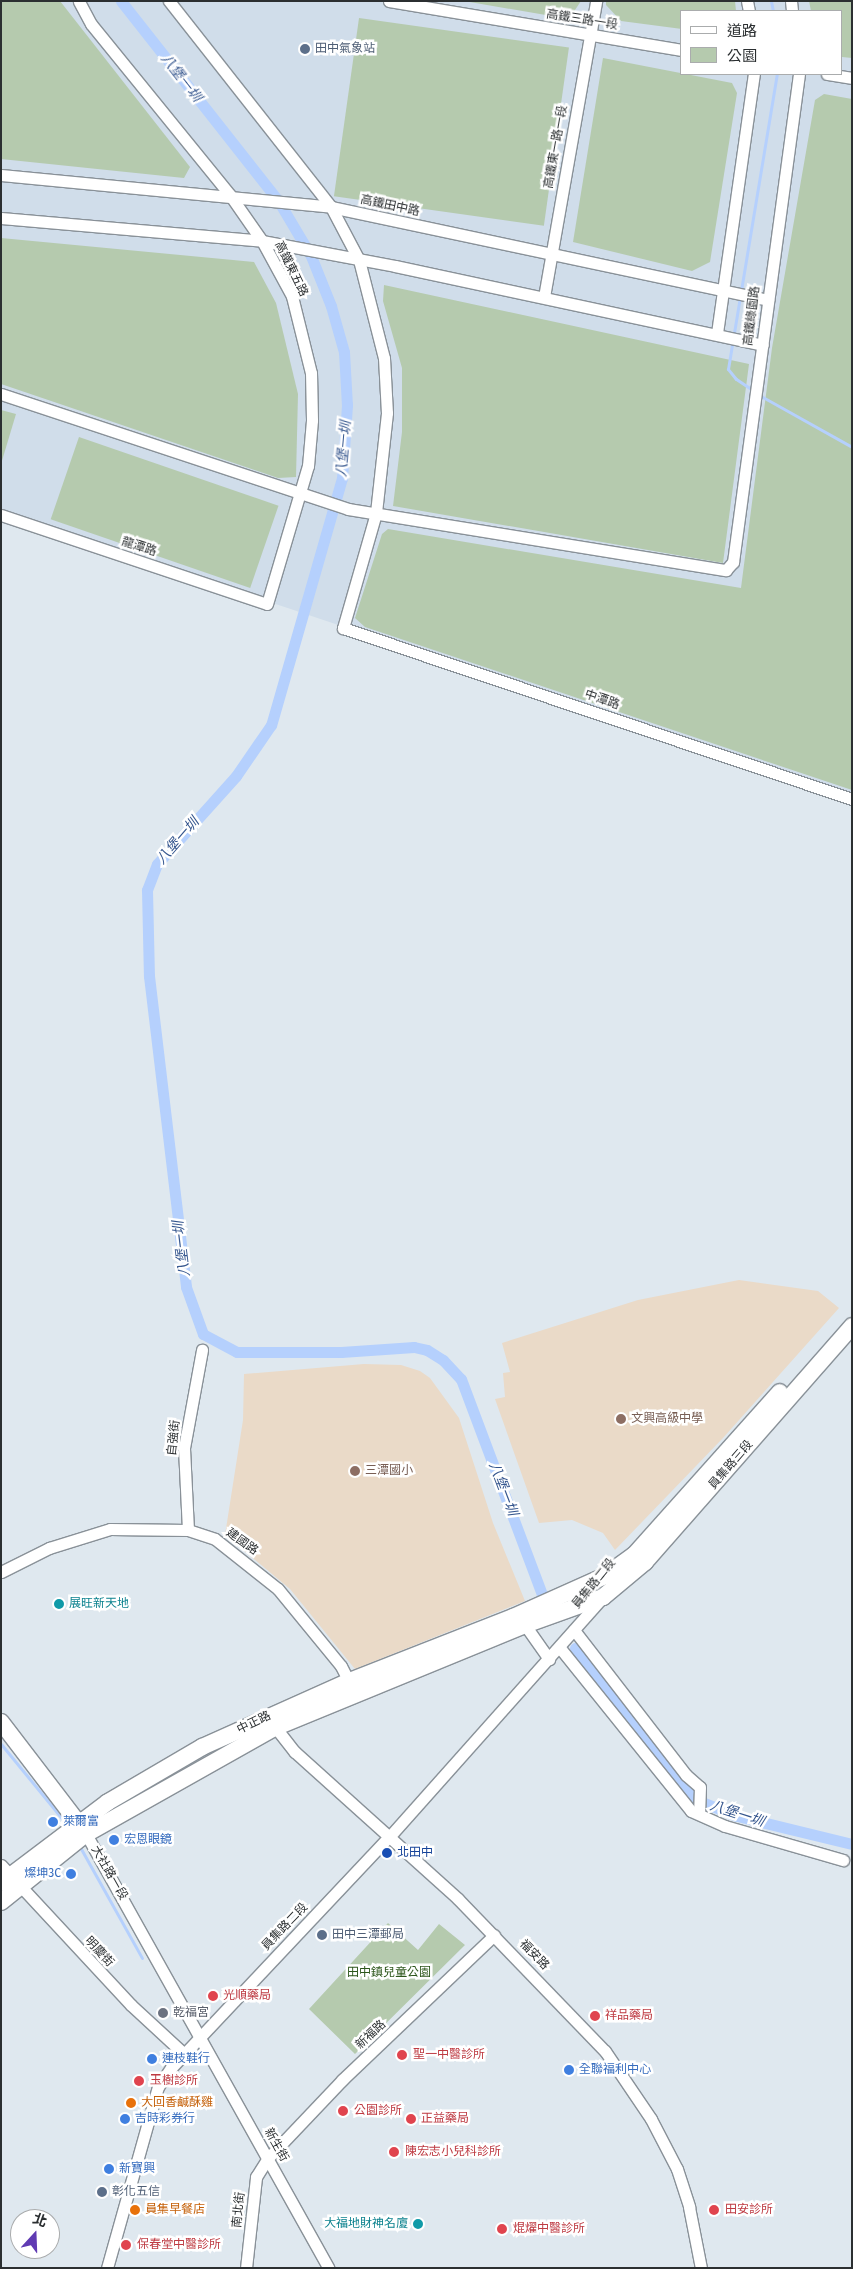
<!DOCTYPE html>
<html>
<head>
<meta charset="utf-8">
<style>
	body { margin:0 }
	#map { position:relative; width:853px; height:2269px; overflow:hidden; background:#dfe8ef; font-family:"Fira Sans","Noto Sans TC",sans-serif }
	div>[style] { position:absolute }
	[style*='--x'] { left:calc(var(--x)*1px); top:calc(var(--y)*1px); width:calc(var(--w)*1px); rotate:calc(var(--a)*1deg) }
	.built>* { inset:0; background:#d0ddea }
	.education>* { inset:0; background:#eadac8 }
	.green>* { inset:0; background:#b5caae; transform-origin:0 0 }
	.stream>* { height:3px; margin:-1.5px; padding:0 1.5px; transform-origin:1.5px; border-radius:1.5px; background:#b5d0fd }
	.canal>* { height:11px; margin:-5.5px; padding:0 5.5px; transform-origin:5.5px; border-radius:5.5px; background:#b5d0fd }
	.roads { filter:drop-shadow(1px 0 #899198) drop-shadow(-1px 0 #899198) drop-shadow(0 1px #899198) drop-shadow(0 -1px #899198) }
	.street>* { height:11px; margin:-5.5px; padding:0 5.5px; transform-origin:5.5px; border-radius:5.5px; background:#fff }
	.secondary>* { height:16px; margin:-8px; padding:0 8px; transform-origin:8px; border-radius:8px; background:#fff }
	.dots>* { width:14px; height:14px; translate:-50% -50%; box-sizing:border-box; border:2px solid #fff; border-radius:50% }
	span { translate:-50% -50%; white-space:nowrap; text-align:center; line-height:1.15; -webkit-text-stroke:5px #fff; paint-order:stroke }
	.street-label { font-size:12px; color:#2b2f31 }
	.service-label { font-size:12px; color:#4e5e75 }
	.left { translate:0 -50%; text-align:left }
	.education-label { font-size:12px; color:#785e54 }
	.culture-label { font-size:12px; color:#0d838f }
	.right { translate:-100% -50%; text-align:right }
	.shop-label { font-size:12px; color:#366cbe }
	.transit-label { font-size:12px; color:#164399 }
	.park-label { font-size:12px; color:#2c561b }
	.health-label { font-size:12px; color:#be3a42 }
	.worship-label { font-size:12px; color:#5b616d }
	.food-label { font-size:12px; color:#c56008 }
	.water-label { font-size:14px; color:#35568e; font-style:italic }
	.frame { position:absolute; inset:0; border:2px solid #2b2f31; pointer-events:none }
	.legend { position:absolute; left:680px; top:10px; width:162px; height:65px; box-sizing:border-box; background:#fff; border:1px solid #aaacad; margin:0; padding:6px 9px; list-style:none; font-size:15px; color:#2b2f31 }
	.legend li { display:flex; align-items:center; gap:10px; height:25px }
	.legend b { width:25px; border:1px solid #aaacad }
	.north { position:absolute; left:10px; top:2209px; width:50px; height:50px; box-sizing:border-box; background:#fff; border:1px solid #aaacad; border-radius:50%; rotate:20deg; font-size:14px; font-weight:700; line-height:20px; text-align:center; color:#2b2f31 }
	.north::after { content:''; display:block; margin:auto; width:18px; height:22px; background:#603bb3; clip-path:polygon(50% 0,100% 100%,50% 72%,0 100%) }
</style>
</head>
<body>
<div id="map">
	<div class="built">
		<i style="clip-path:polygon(evenodd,1px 1px,852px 1px,852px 797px,1px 512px,1px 1px,682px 11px,842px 11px,842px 74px,682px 74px,682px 11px)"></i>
	</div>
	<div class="education">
		<i style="clip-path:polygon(739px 1280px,818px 1291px,839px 1308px,723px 1438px,615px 1550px,603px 1533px,572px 1520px,539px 1523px,495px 1399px,505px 1397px,503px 1373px,510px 1372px,502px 1343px,638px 1300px)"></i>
		<i style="clip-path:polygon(364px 1364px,401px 1365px,420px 1371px,430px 1378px,459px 1418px,493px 1523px,525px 1601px,355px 1669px,290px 1589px,225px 1535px,243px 1420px,244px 1374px)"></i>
	</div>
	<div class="green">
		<i style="clip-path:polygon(1px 1px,60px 1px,190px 167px,184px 178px,1px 159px)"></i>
		<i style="clip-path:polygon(464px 1px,581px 1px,569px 19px)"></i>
		<i style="clip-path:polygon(606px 1px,735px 1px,736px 11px,682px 11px,682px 29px,621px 21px,606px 5px)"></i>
		<i style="clip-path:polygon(809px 1px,852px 1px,852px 58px,842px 57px,842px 11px,811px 11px)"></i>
		<i style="left:359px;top:18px;width:212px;height:180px;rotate:8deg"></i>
		<i style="clip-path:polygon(603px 58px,732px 83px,737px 93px,710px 262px,692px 271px,573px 242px)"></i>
		<i style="clip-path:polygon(824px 94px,852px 99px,852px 790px,365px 627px,355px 618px,382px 534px,388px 529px,741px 588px,772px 348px,815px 100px)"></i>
		<i style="clip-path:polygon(1px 238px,254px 262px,276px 303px,298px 394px,296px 477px,278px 478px,1px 384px)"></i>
		<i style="clip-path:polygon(384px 285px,749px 364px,723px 563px,393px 506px,402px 432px,402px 368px,383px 301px)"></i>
		<i style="clip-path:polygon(1px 410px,16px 414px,1px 464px)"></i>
		<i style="left:79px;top:437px;width:211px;height:87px;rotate:19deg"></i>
		<i style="clip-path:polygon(388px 1923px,418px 1950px,439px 1924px,465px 1945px,355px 2054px,309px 2009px)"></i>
	</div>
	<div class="stream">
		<i style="--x:771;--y:1;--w:10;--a:79"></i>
		<i style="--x:754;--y:391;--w:22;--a:-146"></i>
		<i style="--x:736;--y:379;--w:13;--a:-129"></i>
		<i style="--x:728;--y:369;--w:299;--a:-80.6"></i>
		<i style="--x:759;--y:395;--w:107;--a:29.2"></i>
		<i style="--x:1;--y:1744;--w:106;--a:50.7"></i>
		<i style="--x:80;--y:1847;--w:127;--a:60.8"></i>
	</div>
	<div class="canal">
		<i style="--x:121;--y:1;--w:256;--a:51.8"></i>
		<i style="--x:279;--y:202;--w:63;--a:59.3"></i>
		<i style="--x:311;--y:256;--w:54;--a:68.2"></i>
		<i style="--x:331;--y:306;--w:48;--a:74.2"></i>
		<i style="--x:344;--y:352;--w:53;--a:86.8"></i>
		<i style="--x:347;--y:405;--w:73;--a:93.9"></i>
		<i style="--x:342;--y:478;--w:257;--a:106"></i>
		<i style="--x:271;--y:725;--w:62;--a:124.5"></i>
		<i style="--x:236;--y:776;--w:118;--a:131.9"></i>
		<i style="--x:157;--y:864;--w:28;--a:111"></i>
		<i style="--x:147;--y:890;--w:86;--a:88.7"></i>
		<i style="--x:149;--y:976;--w:313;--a:83.2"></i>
		<i style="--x:186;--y:1287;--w:50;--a:70.1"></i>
		<i style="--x:203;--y:1334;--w:38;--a:28"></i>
		<i style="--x:237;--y:1352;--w:104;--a:0"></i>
		<i style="--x:341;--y:1352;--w:73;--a:-3.9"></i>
		<i style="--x:414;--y:1347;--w:13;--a:13"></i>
		<i style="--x:427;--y:1350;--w:19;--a:32"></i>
		<i style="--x:443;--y:1360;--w:26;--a:47"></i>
		<i style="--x:461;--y:1379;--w:230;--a:69.4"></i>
		<i style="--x:575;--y:1648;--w:190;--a:52"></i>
		<i style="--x:692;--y:1798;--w:48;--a:21.8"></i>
		<i style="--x:737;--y:1816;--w:118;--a:13.7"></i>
	</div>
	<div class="roads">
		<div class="street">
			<i style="--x:169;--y:1;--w:262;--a:51.8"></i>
			<i style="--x:331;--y:207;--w:60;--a:62.2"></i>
			<i style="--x:359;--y:260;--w:101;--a:75.7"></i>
			<i style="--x:384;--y:358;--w:55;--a:86.9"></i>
			<i style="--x:387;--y:413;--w:101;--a:96.3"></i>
			<i style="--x:376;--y:513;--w:120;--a:106"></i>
			<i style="--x:343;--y:628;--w:537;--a:18.57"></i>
			<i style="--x:389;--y:1;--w:297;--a:9.5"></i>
			<i style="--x:747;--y:1;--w:10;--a:79"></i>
			<i style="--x:791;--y:1;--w:10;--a:84"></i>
			<i style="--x:827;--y:74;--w:25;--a:9"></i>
			<i style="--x:1;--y:175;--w:332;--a:5.5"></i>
			<i style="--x:331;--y:207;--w:447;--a:12"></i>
			<i style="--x:1;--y:218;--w:262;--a:5"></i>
			<i style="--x:262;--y:241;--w:135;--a:10.6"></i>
			<i style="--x:395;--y:266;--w:376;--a:12.1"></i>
			<i style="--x:544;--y:297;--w:301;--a:-80"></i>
			<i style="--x:717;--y:333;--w:262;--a:-81.9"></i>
			<i style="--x:1;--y:394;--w:366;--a:18.3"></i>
			<i style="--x:348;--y:509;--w:383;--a:9.2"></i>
			<i style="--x:726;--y:570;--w:11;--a:-49"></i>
			<i style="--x:733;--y:562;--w:492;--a:-82.3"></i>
			<i style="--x:1;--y:515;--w:280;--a:18.5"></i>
			<i style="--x:267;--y:604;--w:144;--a:-73.5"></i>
			<i style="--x:308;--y:466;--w:46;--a:-85"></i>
			<i style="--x:312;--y:420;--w:47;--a:-91.2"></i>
			<i style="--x:311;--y:373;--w:79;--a:-103.9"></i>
			<i style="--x:292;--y:296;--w:63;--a:-118.6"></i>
			<i style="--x:262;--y:241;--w:56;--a:-124.8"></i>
			<i style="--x:230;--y:195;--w:220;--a:-129.1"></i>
			<i style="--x:91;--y:24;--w:26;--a:-118"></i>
			<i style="--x:188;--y:1530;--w:82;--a:-92.8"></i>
			<i style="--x:184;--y:1448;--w:100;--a:-79.6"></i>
			<i style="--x:1;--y:1572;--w:54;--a:-26.6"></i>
			<i style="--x:49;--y:1548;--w:64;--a:-17.3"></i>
			<i style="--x:110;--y:1529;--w:78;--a:0.7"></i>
			<i style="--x:188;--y:1530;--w:28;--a:18"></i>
			<i style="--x:215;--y:1539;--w:80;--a:38.4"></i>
			<i style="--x:278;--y:1589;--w:99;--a:50.7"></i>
			<i style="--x:341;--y:1666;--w:25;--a:63"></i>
			<i style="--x:525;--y:1625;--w:42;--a:54.8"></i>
			<i style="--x:574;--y:1630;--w:183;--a:52.3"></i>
			<i style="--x:686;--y:1775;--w:18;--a:41"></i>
			<i style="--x:700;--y:1787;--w:26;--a:92"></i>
			<i style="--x:560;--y:1648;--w:209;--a:51.2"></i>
			<i style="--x:691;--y:1811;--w:37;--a:24"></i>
			<i style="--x:725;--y:1826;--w:123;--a:16.1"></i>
			<i style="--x:272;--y:1723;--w:37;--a:52"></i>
			<i style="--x:295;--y:1752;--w:219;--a:42"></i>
			<i style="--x:458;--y:1899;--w:211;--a:46"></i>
			<i style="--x:605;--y:2051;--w:82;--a:55.9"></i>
			<i style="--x:651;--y:2119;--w:56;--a:62.5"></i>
			<i style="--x:677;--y:2169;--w:40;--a:72"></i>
			<i style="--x:689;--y:2207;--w:62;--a:78.9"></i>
			<i style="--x:86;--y:1834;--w:497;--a:60.8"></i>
			<i style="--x:1;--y:1865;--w:191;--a:47.1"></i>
			<i style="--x:131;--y:2005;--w:71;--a:42.7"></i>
			<i style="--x:107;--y:2268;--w:188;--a:-74.3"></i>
			<i style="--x:158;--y:2087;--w:23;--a:-56"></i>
			<i style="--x:171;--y:2068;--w:319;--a:-46.7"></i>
			<i style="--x:390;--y:1836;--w:319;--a:-48.3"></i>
			<i style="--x:246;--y:2268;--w:92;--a:-83.7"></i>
			<i style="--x:256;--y:2177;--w:22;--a:-58"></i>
			<i style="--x:268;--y:2158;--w:108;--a:-46.5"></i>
			<i style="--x:342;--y:2080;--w:210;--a:-43.6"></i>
		</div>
		<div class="secondary">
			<i style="--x:1;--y:1722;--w:138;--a:52.6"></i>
			<i style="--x:1;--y:1883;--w:134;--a:-37.1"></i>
			<i style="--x:108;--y:1802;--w:109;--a:-30.3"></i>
			<i style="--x:202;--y:1747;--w:159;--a:-24.1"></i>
			<i style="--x:347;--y:1682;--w:178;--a:-21.4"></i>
			<i style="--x:513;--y:1617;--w:101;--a:-24"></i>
			<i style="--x:605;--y:1576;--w:37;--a:-36"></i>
			<i style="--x:635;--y:1554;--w:217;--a:-48.2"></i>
			<i style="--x:1;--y:1902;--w:109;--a:-38.7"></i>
			<i style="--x:86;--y:1834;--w:216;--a:-29.4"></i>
			<i style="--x:274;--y:1728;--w:271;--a:-22.3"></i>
			<i style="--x:525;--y:1625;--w:83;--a:-19.7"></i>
			<i style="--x:603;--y:1597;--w:55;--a:-39.8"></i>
			<i style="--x:645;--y:1562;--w:314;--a:-48.7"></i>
		</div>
	</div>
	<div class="dots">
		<i style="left:305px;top:49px;background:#5c6f8a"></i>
		<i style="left:621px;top:1419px;background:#8d6e63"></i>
		<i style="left:355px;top:1471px;background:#8d6e63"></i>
		<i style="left:59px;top:1604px;background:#0f9aa8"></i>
		<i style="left:53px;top:1822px;background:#3f7fe0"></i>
		<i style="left:114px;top:1840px;background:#3f7fe0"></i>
		<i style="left:387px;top:1853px;background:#1a4fb4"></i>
		<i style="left:71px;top:1874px;background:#3f7fe0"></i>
		<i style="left:322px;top:1935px;background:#5c6f8a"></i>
		<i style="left:213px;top:1996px;background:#e0444e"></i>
		<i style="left:163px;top:2013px;background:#6b7280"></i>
		<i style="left:595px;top:2016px;background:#e0444e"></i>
		<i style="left:402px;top:2055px;background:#e0444e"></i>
		<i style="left:152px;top:2059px;background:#3f7fe0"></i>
		<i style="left:569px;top:2070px;background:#3f7fe0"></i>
		<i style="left:139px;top:2081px;background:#e0444e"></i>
		<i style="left:131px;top:2103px;background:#e8710a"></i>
		<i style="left:343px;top:2111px;background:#e0444e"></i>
		<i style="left:125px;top:2119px;background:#3f7fe0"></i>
		<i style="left:411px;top:2119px;background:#e0444e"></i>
		<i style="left:394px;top:2152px;background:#e0444e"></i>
		<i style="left:109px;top:2169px;background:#3f7fe0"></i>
		<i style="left:102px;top:2192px;background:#5c6f8a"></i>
		<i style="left:135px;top:2210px;background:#e8710a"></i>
		<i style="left:714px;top:2210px;background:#e0444e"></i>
		<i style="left:418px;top:2224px;background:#0f9aa8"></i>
		<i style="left:502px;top:2229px;background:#e0444e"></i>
		<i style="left:126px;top:2245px;background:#e0444e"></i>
	</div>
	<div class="street-label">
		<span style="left:582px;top:20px;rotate:9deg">高鐵三路一段</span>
		<span style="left:556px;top:147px;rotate:-80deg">高鐵東一路一段</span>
		<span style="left:390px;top:206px;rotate:12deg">高鐵田中路</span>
		<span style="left:291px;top:269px;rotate:64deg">高鐵東五路</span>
		<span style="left:752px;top:316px;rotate:-83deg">高鐵綠園路</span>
		<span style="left:139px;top:547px;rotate:18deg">龍潭路</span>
		<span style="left:602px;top:700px;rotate:19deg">中潭路</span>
		<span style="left:174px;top:1438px;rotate:-84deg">自強街</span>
		<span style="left:731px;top:1465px;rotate:-49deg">員集路三段</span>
		<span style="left:242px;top:1542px;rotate:36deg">建國路</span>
		<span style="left:594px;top:1584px;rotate:-51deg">員集路二段</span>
		<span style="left:254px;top:1723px;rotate:-26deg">中正路</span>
		<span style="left:109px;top:1873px;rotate:60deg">大社路一段</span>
		<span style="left:285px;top:1927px;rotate:-46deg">員集路二段</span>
		<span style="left:99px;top:1952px;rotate:47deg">明慶街</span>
		<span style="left:534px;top:1955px;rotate:46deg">福安路</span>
		<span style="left:371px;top:2035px;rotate:-43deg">新福路</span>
		<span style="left:276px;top:2145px;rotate:61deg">新生街</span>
		<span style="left:239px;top:2210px;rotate:-84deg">南北街</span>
	</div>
	<div class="service-label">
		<span class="left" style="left:315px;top:49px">田中氣象站</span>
		<span class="left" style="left:332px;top:1935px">田中三潭郵局</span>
		<span class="left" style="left:112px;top:2192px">彰化五信</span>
	</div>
	<div class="education-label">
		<span class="left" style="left:631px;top:1419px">文興高級中學</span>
		<span class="left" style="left:365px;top:1471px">三潭國小</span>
	</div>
	<div class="culture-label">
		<span class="left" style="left:69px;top:1604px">展旺新天地</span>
		<span class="right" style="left:408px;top:2224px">大福地財神名廈</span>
	</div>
	<div class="shop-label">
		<span class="left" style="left:63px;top:1822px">萊爾富</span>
		<span class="left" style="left:124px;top:1840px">宏恩眼鏡</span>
		<span class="right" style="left:61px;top:1874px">燦坤3C</span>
		<span class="left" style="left:162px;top:2059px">連枝鞋行</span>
		<span class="left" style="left:579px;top:2070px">全聯福利中心</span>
		<span class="left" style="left:135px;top:2119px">吉時彩券行</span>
		<span class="left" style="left:119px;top:2169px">新寶興</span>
	</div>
	<div class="transit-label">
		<span class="left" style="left:397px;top:1853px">北田中</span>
	</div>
	<div class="park-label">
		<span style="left:389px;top:1973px">田中鎮兒童公園</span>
	</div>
	<div class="health-label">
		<span class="left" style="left:223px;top:1996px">光順藥局</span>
		<span class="left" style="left:605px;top:2016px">祥品藥局</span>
		<span class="left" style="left:413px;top:2055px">聖一中醫診所</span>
		<span class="left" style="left:150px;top:2081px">玉樹診所</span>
		<span class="left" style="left:354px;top:2111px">公園診所</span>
		<span class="left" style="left:421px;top:2119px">正益藥局</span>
		<span class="left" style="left:405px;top:2152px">陳宏志小兒科診所</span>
		<span class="left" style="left:725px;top:2210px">田安診所</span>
		<span class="left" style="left:513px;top:2229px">焜燿中醫診所</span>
		<span class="left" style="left:137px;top:2245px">保春堂中醫診所</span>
	</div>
	<div class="worship-label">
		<span class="left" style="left:173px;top:2013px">乾福宮</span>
	</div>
	<div class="food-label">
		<span class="left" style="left:141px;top:2103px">大回香鹹酥雞</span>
		<span class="left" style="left:145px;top:2210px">員集早餐店</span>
	</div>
	<div class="water-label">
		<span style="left:181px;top:78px;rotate:52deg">八堡一圳</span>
		<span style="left:344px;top:449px;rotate:-85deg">八堡一圳</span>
		<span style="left:178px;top:841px;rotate:-49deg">八堡一圳</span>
		<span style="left:182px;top:1249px;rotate:-97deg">八堡一圳</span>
		<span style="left:503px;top:1489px;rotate:69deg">八堡一圳</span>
		<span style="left:737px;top:1814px;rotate:18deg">八堡一圳</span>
	</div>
	<div class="frame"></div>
	<ul class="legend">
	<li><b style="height:6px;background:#fff"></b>道路</li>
	<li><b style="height:14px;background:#b5caae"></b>公園</li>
	</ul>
	<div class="north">北</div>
</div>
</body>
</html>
